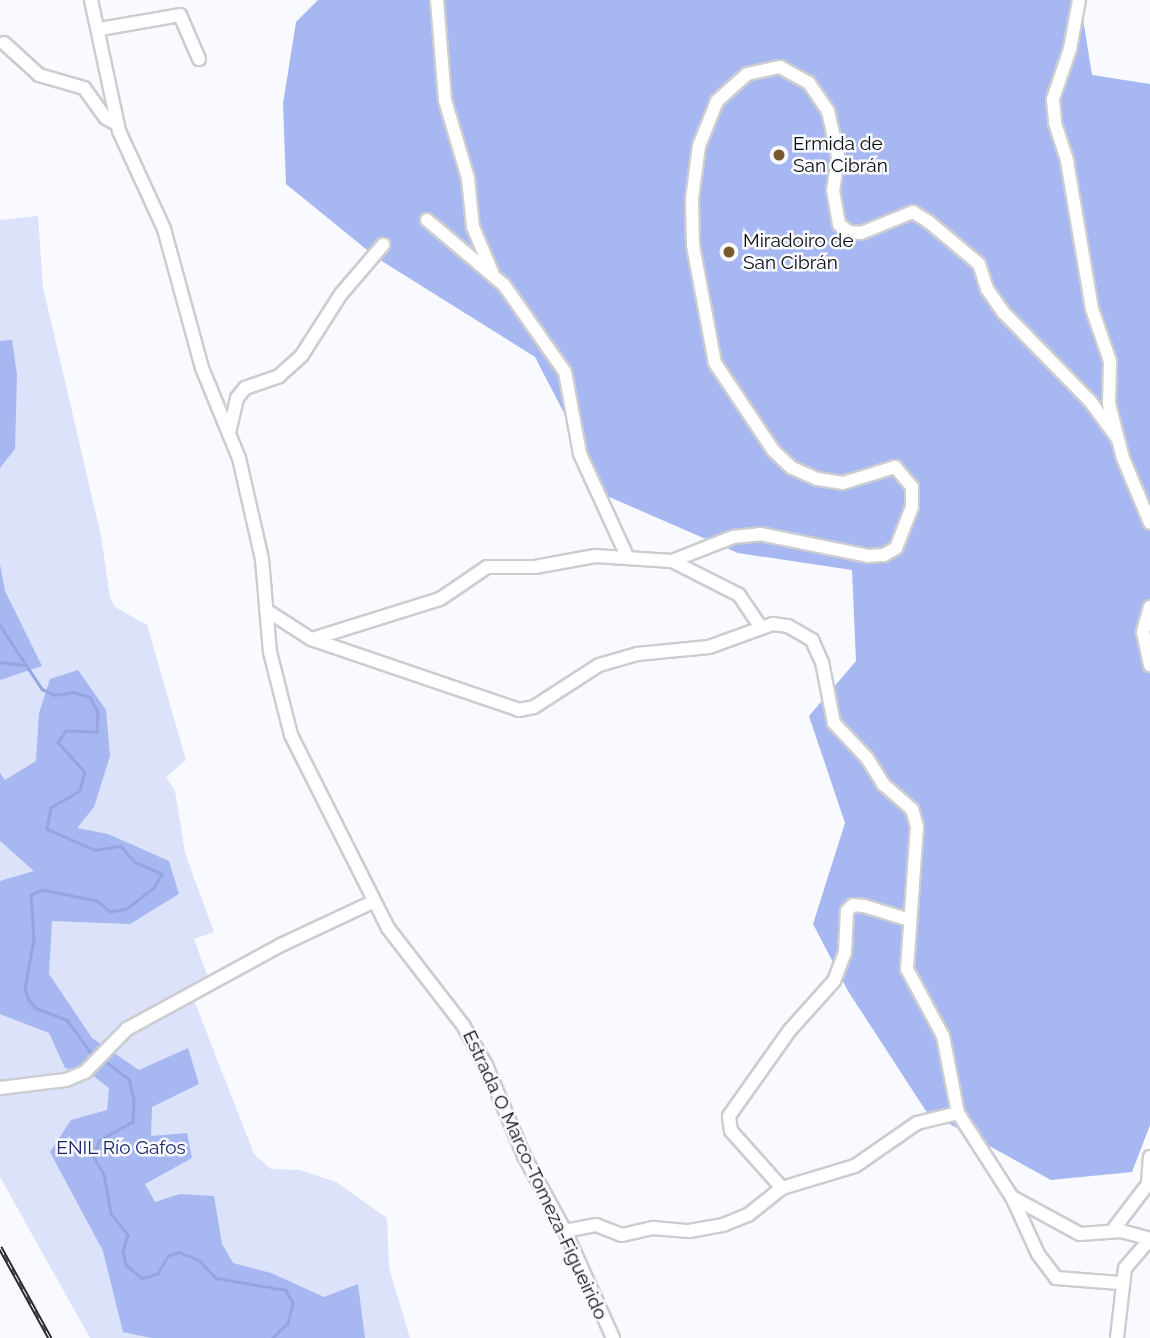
<!DOCTYPE html>
<html>
<head>
<meta charset="utf-8">
<style>
	body { margin:0 }
	#map { position:relative; width:1150px; height:1338px; overflow:hidden; background:#f8faff; font-family:Raleway,sans-serif }
	div>[style] { position:absolute }
	[style*='--x'] { left:calc(var(--x)*1px); top:calc(var(--y)*1px); width:calc(var(--w)*1px); rotate:calc(var(--a)*1deg) }
	.green>* { inset:0; background:#dbe2fa }
	.forest>* { inset:0; background:#a6b7f1 }
	.stream>* { height:2.5px; margin:-1.25px; padding:0 1.25px; transform-origin:1.25px; border-radius:1.25px; background:#95a6df }
	.roads { filter:drop-shadow(2px 0 #cccdd2) drop-shadow(-2px 0 #cccdd2) drop-shadow(0 2px #cccdd2) drop-shadow(0 -2px #cccdd2) }
	.minor>* { height:12px; margin:-6px; padding:0 6px; transform-origin:6px; border-radius:6px; background:#fff }
	.rail>* { height:5px; margin-top:-2.5px; transform-origin:0; background:repeating-linear-gradient(90deg,#f8faff 0 8px,#2b2b2e 0 16px); box-sizing:border-box; border-block:2px solid #2b2b2e }
	.dots>* { width:19px; height:19px; translate:-50% -50%; box-sizing:border-box; border:4px solid #f8faff; border-radius:50% }
	span { translate:-50% -50%; white-space:nowrap; text-align:center; line-height:1.15; -webkit-text-stroke:5px #f8faff; paint-order:stroke }
	.poi-label { font-size:19px; color:#0b0b0d }
	.left { translate:0 -50%; text-align:left }
	.park-label { font-size:19px; color:#1d2669 }
	.street-label { font-size:19px; color:#0b0b0d }
</style>
</head>
<body>
<div id="map">
	<div class="green">
		<i style="clip-path:polygon(38px 216px,43px 287px,101px 536px,110px 598px,115px 607px,147px 625px,186px 760px,166px 777px,175px 791px,185px 853px,214px 932px,194px 939px,209px 980px,194px 1000px,254px 1154px,271px 1169px,300px 1170px,336px 1182px,387px 1218px,389px 1268px,410px 1338px,90px 1338px,0 1177px,0 220px)"></i>
	</div>
	<div class="forest">
		<i style="clip-path:polygon(318px 0,1080px 0,1092px 75px,1150px 84px,1150px 1125px,1132px 1172px,1051px 1180px,926px 1111px,848px 991px,813px 924px,845px 823px,809px 716px,856px 661px,852px 570px,738px 553px,607px 496px,535px 357px,377px 258px,286px 184px,283px 104px,296px 22px)"></i>
		<i style="clip-path:polygon(12px 340px,17px 375px,15px 449px,0 468px,0 341px)"></i>
		<i style="clip-path:polygon(0 564px,5px 591px,42px 666px,0 680px)"></i>
		<i style="clip-path:polygon(78px 670px,106px 710px,110px 756px,94px 807px,77px 828px,108px 834px,169px 861px,179px 894px,130px 924px,52px 921px,49px 974px,92px 1038px,139px 1070px,188px 1048px,199px 1084px,152px 1107px,151px 1136px,187px 1133px,192px 1158px,145px 1184px,155px 1202px,180px 1194px,214px 1196px,222px 1244px,233px 1263px,271px 1273px,324px 1297px,358px 1284px,365px 1338px,151px 1338px,123px 1332px,103px 1251px,50px 1152px,71px 1120px,107px 1110px,109px 1088px,95px 1077px,65px 1068px,49px 1033px,0 1014px,0 881px,34px 871px,0 841px,0 773px,5px 780px,36px 761px,39px 713px,50px 679px)"></i>
	</div>
	<div class="stream">
		<i style="--x:0;--y:625;--w:77;--a:56.7"></i>
		<i style="--x:42;--y:689;--w:14;--a:25"></i>
		<i style="--x:55;--y:695;--w:18;--a:-9"></i>
		<i style="--x:73;--y:692;--w:18;--a:16"></i>
		<i style="--x:90;--y:697;--w:17;--a:62"></i>
		<i style="--x:98;--y:712;--w:20;--a:93"></i>
		<i style="--x:97;--y:732;--w:31;--a:-178"></i>
		<i style="--x:66;--y:731;--w:14;--a:126"></i>
		<i style="--x:58;--y:742;--w:40;--a:48"></i>
		<i style="--x:85;--y:772;--w:20;--a:105"></i>
		<i style="--x:80;--y:791;--w:34;--a:150"></i>
		<i style="--x:51;--y:808;--w:21;--a:101"></i>
		<i style="--x:47;--y:829;--w:52;--a:23.6"></i>
		<i style="--x:95;--y:850;--w:26;--a:-9"></i>
		<i style="--x:121;--y:846;--w:21;--a:49"></i>
		<i style="--x:135;--y:862;--w:30;--a:24"></i>
		<i style="--x:162;--y:874;--w:16;--a:120"></i>
		<i style="--x:154;--y:888;--w:34;--a:142"></i>
		<i style="--x:127;--y:909;--w:17;--a:170"></i>
		<i style="--x:110;--y:912;--w:17;--a:-140"></i>
		<i style="--x:97;--y:901;--w:56;--a:-168.7"></i>
		<i style="--x:42;--y:890;--w:12;--a:156"></i>
		<i style="--x:31;--y:895;--w:44;--a:86.1"></i>
		<i style="--x:34;--y:939;--w:51;--a:100.2"></i>
		<i style="--x:25;--y:989;--w:12;--a:70"></i>
		<i style="--x:29;--y:1000;--w:11;--a:49"></i>
		<i style="--x:36;--y:1008;--w:33;--a:21"></i>
		<i style="--x:67;--y:1020;--w:42;--a:53.7"></i>
		<i style="--x:0;--y:662;--w:26;--a:7"></i>
		<i style="--x:105;--y:1061;--w:30;--a:37"></i>
		<i style="--x:129;--y:1079;--w:21;--a:76"></i>
		<i style="--x:134;--y:1099;--w:23;--a:92"></i>
		<i style="--x:133;--y:1122;--w:39;--a:151"></i>
		<i style="--x:99;--y:1141;--w:17;--a:107"></i>
		<i style="--x:94;--y:1157;--w:20;--a:60"></i>
		<i style="--x:104;--y:1174;--w:40;--a:80"></i>
		<i style="--x:111;--y:1213;--w:28;--a:52"></i>
		<i style="--x:128;--y:1235;--w:17;--a:107"></i>
		<i style="--x:123;--y:1251;--w:14;--a:78"></i>
		<i style="--x:126;--y:1265;--w:21;--a:39"></i>
		<i style="--x:142;--y:1278;--w:16;--a:-15"></i>
		<i style="--x:157;--y:1274;--w:21;--a:-59"></i>
		<i style="--x:168;--y:1256;--w:12;--a:-20"></i>
		<i style="--x:179;--y:1252;--w:22;--a:22"></i>
		<i style="--x:199;--y:1260;--w:25;--a:47"></i>
		<i style="--x:216;--y:1278;--w:71;--a:9.7"></i>
		<i style="--x:286;--y:1290;--w:15;--a:62"></i>
		<i style="--x:293;--y:1303;--w:21;--a:104"></i>
		<i style="--x:288;--y:1323;--w:21;--a:135"></i>
	</div>
	<div class="roads">
		<div class="minor">
			<i style="--x:91;--y:0;--w:134;--a:77.9"></i>
			<i style="--x:119;--y:131;--w:108;--a:65.3"></i>
			<i style="--x:164;--y:229;--w:144;--a:74.7"></i>
			<i style="--x:202;--y:368;--w:97;--a:67.7"></i>
			<i style="--x:239;--y:458;--w:104;--a:77.2"></i>
			<i style="--x:262;--y:559;--w:93;--a:85.1"></i>
			<i style="--x:270;--y:652;--w:86;--a:75.8"></i>
			<i style="--x:291;--y:735;--w:216;--a:63.3"></i>
			<i style="--x:388;--y:928;--w:123;--a:52.3"></i>
			<i style="--x:463;--y:1025;--w:46;--a:60.1"></i>
			<i style="--x:486;--y:1065;--w:99;--a:67.3"></i>
			<i style="--x:524;--y:1156;--w:85;--a:61.3"></i>
			<i style="--x:565;--y:1231;--w:117;--a:65.8"></i>
			<i style="--x:437;--y:0;--w:100;--a:85.4"></i>
			<i style="--x:445;--y:100;--w:81;--a:73.6"></i>
			<i style="--x:468;--y:178;--w:49;--a:84.2"></i>
			<i style="--x:473;--y:227;--w:49;--a:67.1"></i>
			<i style="--x:1079;--y:0;--w:50;--a:100.4"></i>
			<i style="--x:1070;--y:49;--w:53;--a:108.8"></i>
			<i style="--x:1053;--y:99;--w:24;--a:85"></i>
			<i style="--x:1055;--y:123;--w:40;--a:72"></i>
			<i style="--x:1067;--y:161;--w:150;--a:80.4"></i>
			<i style="--x:1092;--y:309;--w:55;--a:70.9"></i>
			<i style="--x:1110;--y:361;--w:43;--a:91.3"></i>
			<i style="--x:1109;--y:404;--w:56;--a:75.5"></i>
			<i style="--x:1123;--y:458;--w:70;--a:67.4"></i>
			<i style="--x:100;--y:29;--w:81;--a:-9.9"></i>
			<i style="--x:180;--y:15;--w:48;--a:66.6"></i>
			<i style="--x:4;--y:43;--w:47;--a:42.4"></i>
			<i style="--x:39;--y:75;--w:47;--a:16.1"></i>
			<i style="--x:84;--y:88;--w:37;--a:54"></i>
			<i style="--x:106;--y:118;--w:13;--a:29"></i>
			<i style="--x:427;--y:220;--w:101;--a:40.2"></i>
			<i style="--x:504;--y:285;--w:106;--a:55"></i>
			<i style="--x:565;--y:372;--w:83;--a:79.6"></i>
			<i style="--x:580;--y:454;--w:112;--a:65.3"></i>
			<i style="--x:229;--y:433;--w:36;--a:-77"></i>
			<i style="--x:237;--y:398;--w:13;--a:-51"></i>
			<i style="--x:245;--y:388;--w:36;--a:-19"></i>
			<i style="--x:279;--y:376;--w:31;--a:-42"></i>
			<i style="--x:302;--y:355;--w:72;--a:-57.4"></i>
			<i style="--x:341;--y:294;--w:65;--a:-49.4"></i>
			<i style="--x:672;--y:561;--w:66;--a:-21.5"></i>
			<i style="--x:733;--y:537;--w:27;--a:-6"></i>
			<i style="--x:760;--y:534;--w:110;--a:11.5"></i>
			<i style="--x:868;--y:556;--w:16;--a:-4"></i>
			<i style="--x:884;--y:555;--w:14;--a:-30"></i>
			<i style="--x:896;--y:548;--w:44;--a:-68.7"></i>
			<i style="--x:912;--y:507;--w:20;--a:-90"></i>
			<i style="--x:912;--y:487;--w:26;--a:-130"></i>
			<i style="--x:895;--y:467;--w:54;--a:162.9"></i>
			<i style="--x:843;--y:483;--w:26;--a:-171"></i>
			<i style="--x:817;--y:479;--w:27;--a:-156"></i>
			<i style="--x:792;--y:468;--w:26;--a:-137"></i>
			<i style="--x:773;--y:450;--w:105;--a:-123.7"></i>
			<i style="--x:715;--y:363;--w:120;--a:-100.6"></i>
			<i style="--x:693;--y:245;--w:46;--a:-91.2"></i>
			<i style="--x:692;--y:199;--w:53;--a:-82.5"></i>
			<i style="--x:699;--y:146;--w:48;--a:-68.2"></i>
			<i style="--x:717;--y:101;--w:40;--a:-42"></i>
			<i style="--x:747;--y:74;--w:34;--a:-12"></i>
			<i style="--x:780;--y:67;--w:33;--a:29"></i>
			<i style="--x:809;--y:83;--w:34;--a:56"></i>
			<i style="--x:828;--y:111;--w:46;--a:77.5"></i>
			<i style="--x:838;--y:156;--w:34;--a:98"></i>
			<i style="--x:833;--y:190;--w:35;--a:80"></i>
			<i style="--x:839;--y:224;--w:13;--a:39"></i>
			<i style="--x:849;--y:232;--w:12;--a:5"></i>
			<i style="--x:861;--y:233;--w:56;--a:-22"></i>
			<i style="--x:913;--y:212;--w:19;--a:32"></i>
			<i style="--x:929;--y:222;--w:65;--a:40"></i>
			<i style="--x:979;--y:264;--w:26;--a:72"></i>
			<i style="--x:987;--y:289;--w:29;--a:55"></i>
			<i style="--x:1004;--y:313;--w:123;--a:45.7"></i>
			<i style="--x:1090;--y:401;--w:47;--a:53.6"></i>
			<i style="--x:1150;--y:607;--w:26;--a:106"></i>
			<i style="--x:1143;--y:632;--w:34;--a:78"></i>
			<i style="--x:266;--y:610;--w:54;--a:32.8"></i>
			<i style="--x:311;--y:639;--w:220;--a:18.8"></i>
			<i style="--x:519;--y:710;--w:15;--a:-11"></i>
			<i style="--x:534;--y:707;--w:77;--a:-32.9"></i>
			<i style="--x:599;--y:665;--w:40;--a:-16"></i>
			<i style="--x:637;--y:654;--w:72;--a:-5.6"></i>
			<i style="--x:709;--y:647;--w:68;--a:-19.8"></i>
			<i style="--x:773;--y:624;--w:15;--a:8"></i>
			<i style="--x:788;--y:626;--w:28;--a:30"></i>
			<i style="--x:812;--y:640;--w:24;--a:66"></i>
			<i style="--x:822;--y:662;--w:62;--a:78.9"></i>
			<i style="--x:834;--y:723;--w:48;--a:46.7"></i>
			<i style="--x:867;--y:758;--w:31;--a:58"></i>
			<i style="--x:883;--y:784;--w:38;--a:41"></i>
			<i style="--x:912;--y:809;--w:18;--a:74"></i>
			<i style="--x:917;--y:826;--w:143;--a:94"></i>
			<i style="--x:907;--y:969;--w:76;--a:61.8"></i>
			<i style="--x:943;--y:1036;--w:78;--a:79"></i>
			<i style="--x:958;--y:1113;--w:100;--a:57.3"></i>
			<i style="--x:1012;--y:1197;--w:77;--a:28.6"></i>
			<i style="--x:1080;--y:1234;--w:41;--a:-4.2"></i>
			<i style="--x:1121;--y:1231;--w:30;--a:15"></i>
			<i style="--x:312;--y:639;--w:134;--a:-17.4"></i>
			<i style="--x:440;--y:599;--w:57;--a:-34.2"></i>
			<i style="--x:487;--y:567;--w:48;--a:0"></i>
			<i style="--x:535;--y:567;--w:61;--a:-10.4"></i>
			<i style="--x:595;--y:556;--w:77;--a:3.7"></i>
			<i style="--x:672;--y:561;--w:75;--a:26.9"></i>
			<i style="--x:739;--y:595;--w:37;--a:56"></i>
			<i style="--x:0;--y:1088;--w:66;--a:-6.9"></i>
			<i style="--x:66;--y:1080;--w:21;--a:-23"></i>
			<i style="--x:85;--y:1072;--w:60;--a:-45.7"></i>
			<i style="--x:127;--y:1029;--w:175;--a:-28.6"></i>
			<i style="--x:281;--y:945;--w:102;--a:-25.1"></i>
			<i style="--x:782;--y:1188;--w:76;--a:-131.8"></i>
			<i style="--x:731;--y:1131;--w:15;--a:-98"></i>
			<i style="--x:729;--y:1116;--w:105;--a:-54.7"></i>
			<i style="--x:790;--y:1030;--w:66;--a:-48.1"></i>
			<i style="--x:834;--y:981;--w:31;--a:-69"></i>
			<i style="--x:845;--y:952;--w:41;--a:-87.2"></i>
			<i style="--x:847;--y:911;--w:8;--a:-45"></i>
			<i style="--x:853;--y:905;--w:11;--a:5"></i>
			<i style="--x:864;--y:906;--w:48;--a:16.9"></i>
			<i style="--x:1012;--y:1197;--w:63;--a:65.5"></i>
			<i style="--x:1038;--y:1254;--w:30;--a:53"></i>
			<i style="--x:1056;--y:1278;--w:64;--a:4.5"></i>
			<i style="--x:1113;--y:1230;--w:58;--a:-52.7"></i>
			<i style="--x:1148;--y:1184;--w:27;--a:-86"></i>
			<i style="--x:565;--y:1231;--w:32;--a:-11"></i>
			<i style="--x:596;--y:1225;--w:28;--a:21"></i>
			<i style="--x:622;--y:1235;--w:32;--a:-13"></i>
			<i style="--x:653;--y:1228;--w:36;--a:5"></i>
			<i style="--x:689;--y:1231;--w:35;--a:-10"></i>
			<i style="--x:723;--y:1225;--w:27;--a:-22"></i>
			<i style="--x:748;--y:1215;--w:43;--a:-38.5"></i>
			<i style="--x:782;--y:1188;--w:76;--a:-16.8"></i>
			<i style="--x:855;--y:1166;--w:75;--a:-34.7"></i>
			<i style="--x:917;--y:1123;--w:42;--a:-13.7"></i>
			<i style="--x:1117;--y:1338;--w:70;--a:-83.5"></i>
			<i style="--x:1125;--y:1268;--w:38;--a:-49"></i>
		</div>
	</div>
	<div class="rail">
		<i style="--x:0;--y:1247;--w:104;--a:61.2"></i>
	</div>
	<div class="dots">
		<i style="left:779px;top:155px;background:#78592e"></i>
		<i style="left:729px;top:252px;background:#78592e"></i>
	</div>
	<div class="poi-label">
		<span class="left" style="left:793px;top:155px">Ermida de<br>San Cibrán</span>
		<span class="left" style="left:743px;top:252px">Miradoiro de<br>San Cibrán</span>
	</div>
	<div class="park-label">
		<span style="left:121px;top:1148px">ENIL Río Gafos</span>
	</div>
	<div class="street-label">
		<span style="left:535px;top:1175px;rotate:65deg">Estrada O Marco-Tomeza-Figueirido</span>
	</div>
</div>
</body>
</html>
